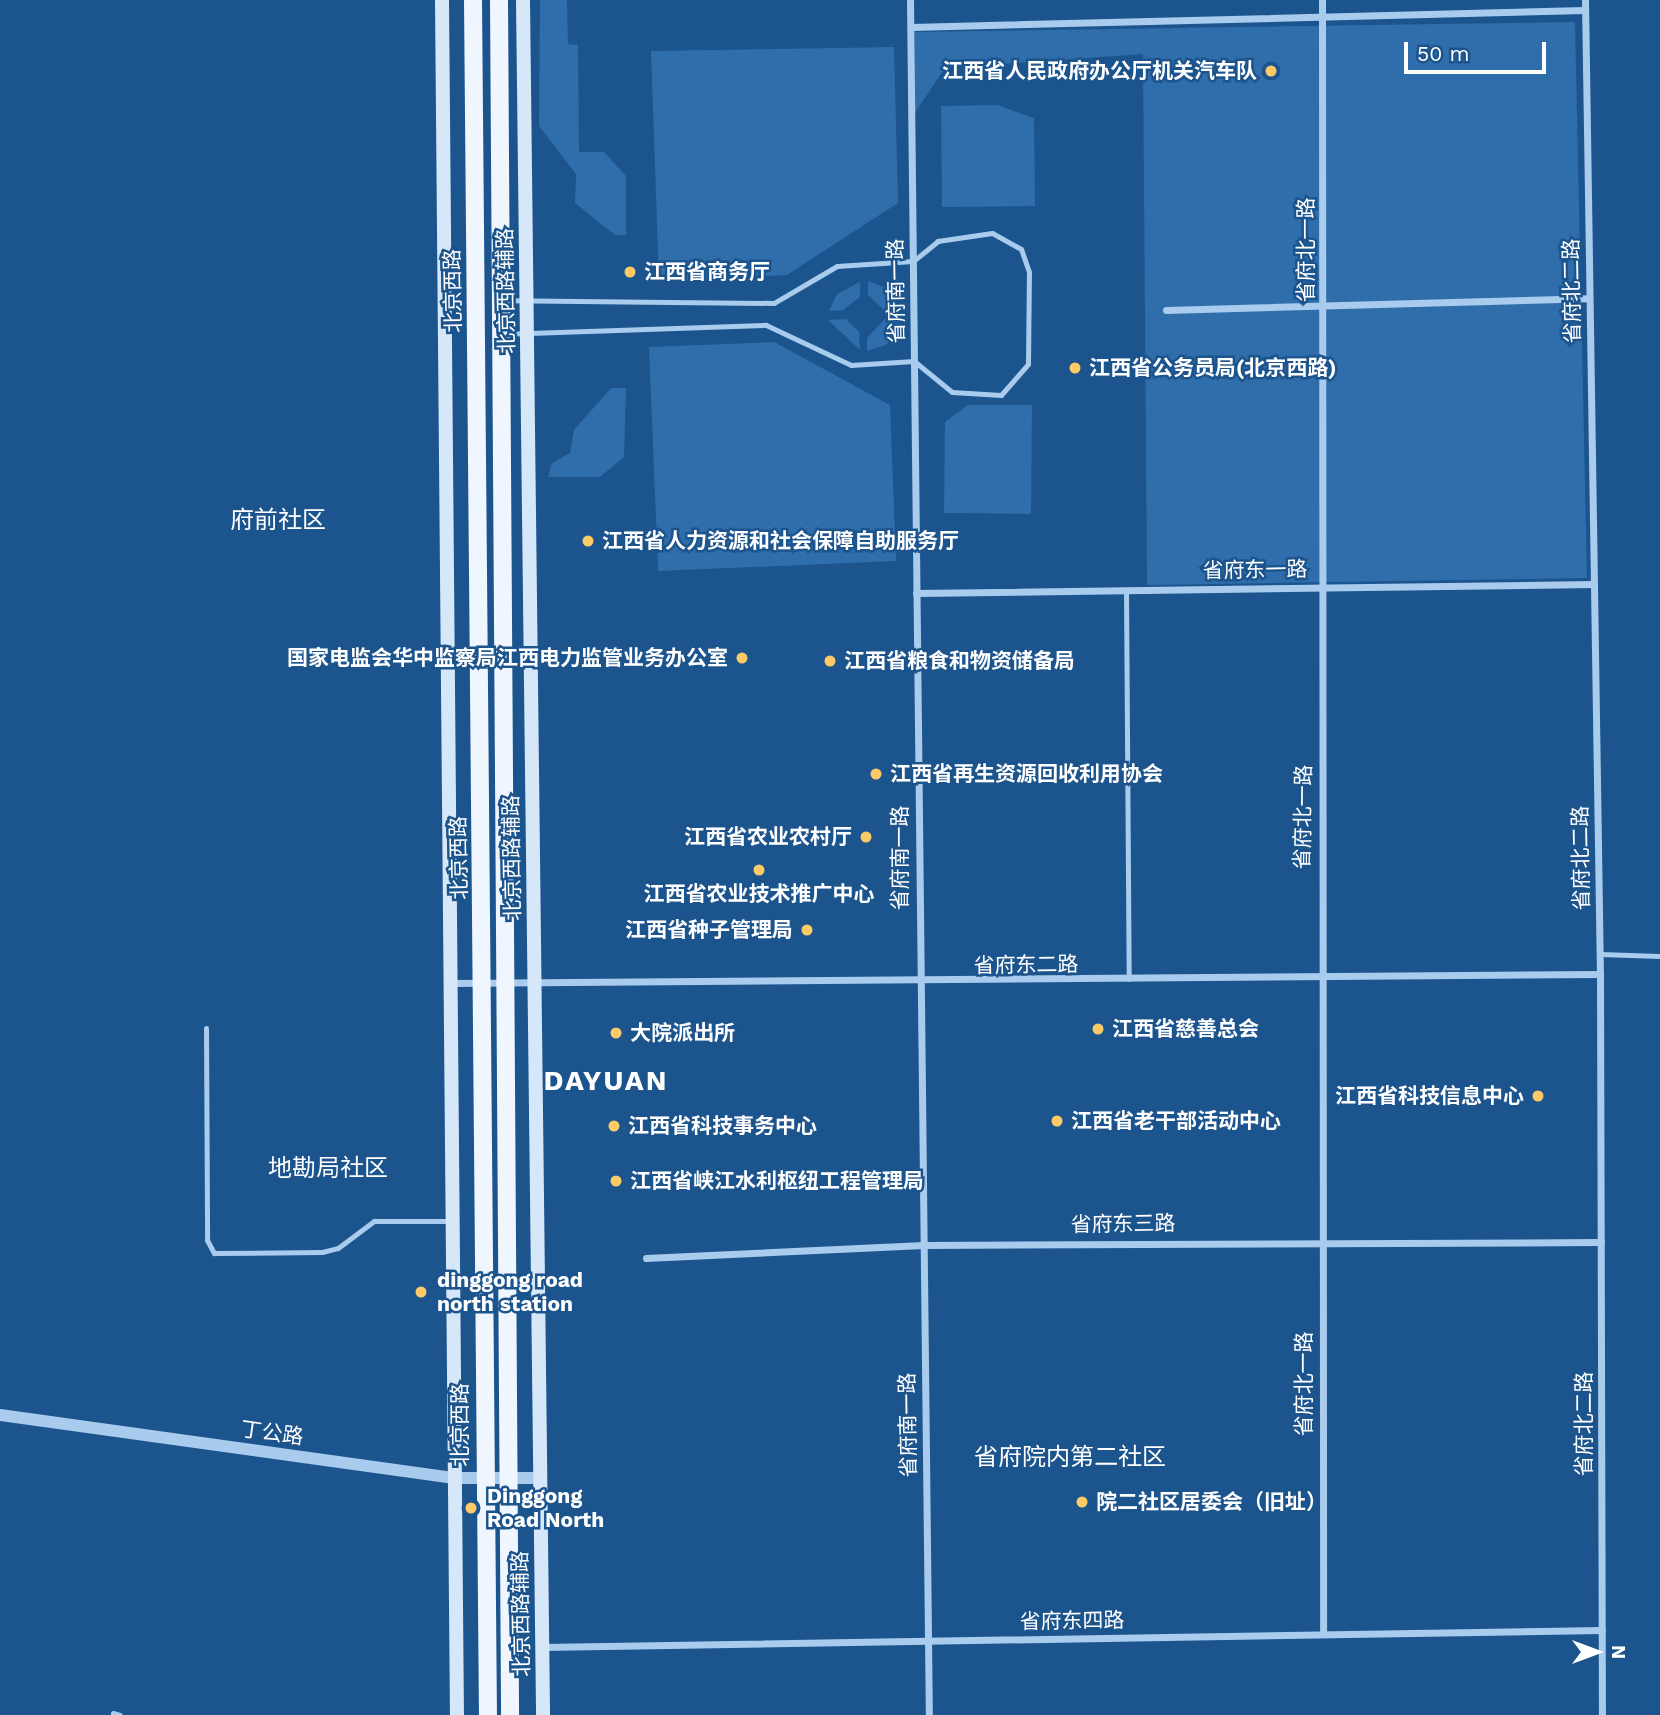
<!DOCTYPE html>
<html>
<head>
<meta charset="utf-8">
<style>
	body { margin:0 }
	#map { position:relative; width:1660px; height:1715px; overflow:hidden; background:#1c548d; font-family:"Work Sans","Noto Sans SC",sans-serif }
	div>[style] { position:absolute }
	[style*='--x'] { left:calc(var(--x)*1px); top:calc(var(--y)*1px); width:calc(var(--w)*1px); rotate:calc(var(--a)*1deg) }
	.green>* { inset:0; background:#2f6eab }
	.service>* { height:5px; margin:-2.5px; padding:0 2.5px; transform-origin:2.5px; border-radius:2.5px; background:#a9cbed }
	.minor>* { height:7px; margin:-3.5px; padding:0 3.5px; transform-origin:3.5px; border-radius:3.5px; background:#a9cbed }
	.tertiary>* { height:12px; margin:-6px; padding:0 6px; transform-origin:6px; border-radius:6px; background:#a9cbed }
	.secondary>* { height:14px; margin:-7px; padding:0 7px; transform-origin:7px; border-radius:7px; background:#d6e7fa }
	.primary>* { height:18px; margin:-9px; padding:0 9px; transform-origin:9px; border-radius:9px; background:#eff6ff }
	.dots>* { width:19px; height:19px; translate:-50% -50%; box-sizing:border-box; border:4px solid #1c548d; border-radius:50% }
	span { translate:-50% -50%; white-space:nowrap; text-align:center; line-height:1.15; -webkit-text-stroke:5px #1c548d; paint-order:stroke }
	.poi-label { font-size:21px; color:#fff; font-weight:700 }
	.right { translate:-100% -50%; text-align:right }
	.left { translate:0 -50%; text-align:left }
	.street-label { font-size:21px; color:#fff }
	.quarter-label { font-size:24px; color:#fff }
	.district-label { font-size:28px; color:#fff; font-weight:700; letter-spacing:2px }
	.north { position:absolute; left:1562px; top:1617px; width:70px; height:70px; -webkit-text-stroke:5px #1c548d; paint-order:stroke; rotate:90deg; font-size:19px; font-weight:700; line-height:28px; text-align:center; color:#fff }
	.north::after { content:''; display:block; margin:auto; width:24px; height:32px; background:#fff; clip-path:polygon(50% 0,100% 100%,50% 72%,0 100%) }
	.scale { position:absolute; left:1404px; top:42px; width:142px; height:32px; box-sizing:border-box; border:4px solid #fff; border-top:0; padding-left:9px; font-size:21px; line-height:24px; white-space:nowrap; color:#fff; -webkit-text-stroke:5px #1c548d; paint-order:stroke }
</style>
</head>
<body>
<div id="map">
	<div class="green">
		<i style="clip-path:polygon(540px 0,567px 0,568px 44px,578px 45px,579px 152px,604px 152px,626px 176px,626px 235px,615px 235px,575px 203px,576px 174px,539px 126px)"></i>
		<i style="clip-path:polygon(1575px 22px,1587px 578px,1147px 585px,1143px 54px,945px 68px,914px 114px,915px 32px)"></i>
		<i style="clip-path:polygon(894px 47px,898px 203px,787px 275px,659px 282px,651px 51px)"></i>
		<i style="clip-path:polygon(997px 105px,1034px 118px,1035px 206px,942px 207px,941px 106px)"></i>
		<i style="clip-path:polygon(868px 281px,891px 290px,900px 312px,886px 312px,868px 295px)"></i>
		<i style="clip-path:polygon(860px 282px,860px 297px,843px 310px,829px 311px,837px 294px)"></i>
		<i style="clip-path:polygon(846px 319px,859px 332px,860px 350px,828px 320px)"></i>
		<i style="clip-path:polygon(885px 319px,900px 320px,897px 332px,886px 345px,867px 351px,867px 338px)"></i>
		<i style="clip-path:polygon(774px 342px,890px 405px,896px 561px,658px 571px,649px 347px)"></i>
		<i style="clip-path:polygon(611px 388px,626px 388px,624px 457px,600px 477px,548px 477px,552px 463px,570px 453px,574px 430px)"></i>
		<i style="clip-path:polygon(968px 405px,1032px 405px,1031px 514px,944px 513px,945px 422px)"></i>
	</div>
	<div class="service">
		<i style="--x:503;--y:334;--w:263;--a:-2"></i>
		<i style="--x:766;--y:325;--w:94;--a:25.2"></i>
		<i style="--x:851;--y:365;--w:63;--a:-3.6"></i>
		<i style="--x:914;--y:361;--w:49;--a:39.2"></i>
		<i style="--x:952;--y:392;--w:49;--a:3.5"></i>
		<i style="--x:1001;--y:395;--w:41;--a:-48.9"></i>
		<i style="--x:1028;--y:364;--w:92;--a:-89.4"></i>
		<i style="--x:1029;--y:272;--w:24;--a:-109"></i>
		<i style="--x:1021;--y:249;--w:33;--a:-151"></i>
		<i style="--x:992;--y:233;--w:55;--a:171.6"></i>
		<i style="--x:938;--y:241;--w:32;--a:141"></i>
		<i style="--x:913;--y:261;--w:76;--a:176.2"></i>
		<i style="--x:837;--y:266;--w:73;--a:149.6"></i>
		<i style="--x:774;--y:303;--w:271;--a:-179.4"></i>
		<i style="--x:1126;--y:590;--w:389;--a:89.6"></i>
		<i style="--x:1600;--y:954;--w:60;--a:1.9"></i>
		<i style="--x:206;--y:1028;--w:212;--a:89.7"></i>
		<i style="--x:207;--y:1240;--w:15;--a:62"></i>
		<i style="--x:214;--y:1253;--w:108;--a:-0.5"></i>
		<i style="--x:322;--y:1252;--w:16;--a:-14"></i>
		<i style="--x:338;--y:1248;--w:45;--a:-36.9"></i>
		<i style="--x:374;--y:1221;--w:76;--a:0"></i>
		<i style="--x:113;--y:1713;--w:7;--a:16"></i>
	</div>
	<div class="minor">
		<i style="--x:910;--y:0;--w:1715;--a:89.37"></i>
		<i style="--x:1322;--y:0;--w:1634;--a:89.96"></i>
		<i style="--x:1585;--y:0;--w:974;--a:89.12"></i>
		<i style="--x:1600;--y:974;--w:741;--a:89.85"></i>
		<i style="--x:911;--y:27;--w:674;--a:-1.44"></i>
		<i style="--x:1166;--y:310;--w:423;--a:-1.6"></i>
		<i style="--x:916;--y:593;--w:678;--a:-0.76"></i>
		<i style="--x:452;--y:983;--w:1148;--a:-0.45"></i>
		<i style="--x:646;--y:1258;--w:278;--a:-2.7"></i>
		<i style="--x:924;--y:1245;--w:677;--a:-0.25"></i>
		<i style="--x:542;--y:1647;--w:1060;--a:-0.92"></i>
	</div>
	<div class="tertiary">
		<i style="--x:0;--y:1415;--w:459;--a:7.9"></i>
		<i style="--x:455;--y:1478;--w:85;--a:0"></i>
	</div>
	<div class="secondary">
		<i style="--x:442;--y:0;--w:1715;--a:89.5"></i>
		<i style="--x:523;--y:0;--w:1715;--a:89.33"></i>
	</div>
	<div class="primary">
		<i style="--x:473;--y:0;--w:1715;--a:89.5"></i>
		<i style="--x:499;--y:0;--w:1715;--a:89.63"></i>
	</div>
	<div class="dots">
		<i style="left:1271px;top:71px;background:#fdca67"></i>
		<i style="left:630px;top:272px;background:#fdca67"></i>
		<i style="left:1075px;top:368px;background:#fdca67"></i>
		<i style="left:588px;top:541px;background:#fdca67"></i>
		<i style="left:742px;top:658px;background:#fdca67"></i>
		<i style="left:830px;top:661px;background:#fdca67"></i>
		<i style="left:876px;top:774px;background:#fdca67"></i>
		<i style="left:866px;top:837px;background:#fdca67"></i>
		<i style="left:759px;top:870px;background:#fdca67"></i>
		<i style="left:807px;top:930px;background:#fdca67"></i>
		<i style="left:1098px;top:1029px;background:#fdca67"></i>
		<i style="left:616px;top:1033px;background:#fdca67"></i>
		<i style="left:1538px;top:1096px;background:#fdca67"></i>
		<i style="left:1057px;top:1121px;background:#fdca67"></i>
		<i style="left:614px;top:1126px;background:#fdca67"></i>
		<i style="left:616px;top:1181px;background:#fdca67"></i>
		<i style="left:421px;top:1292px;background:#fdca67"></i>
		<i style="left:1082px;top:1502px;background:#fdca67"></i>
		<i style="left:471px;top:1508px;background:#fdca67"></i>
	</div>
	<div class="poi-label">
		<span class="right" style="left:1257px;top:71px">江西省人民政府办公厅机关汽车队</span>
		<span class="left" style="left:644px;top:272px">江西省商务厅</span>
		<span class="left" style="left:1089px;top:368px">江西省公务员局(北京西路)</span>
		<span class="left" style="left:602px;top:541px">江西省人力资源和社会保障自助服务厅</span>
		<span class="right" style="left:728px;top:658px">国家电监会华中监察局江西电力监管业务办公室</span>
		<span class="left" style="left:844px;top:661px">江西省粮食和物资储备局</span>
		<span class="left" style="left:890px;top:774px">江西省再生资源回收利用协会</span>
		<span class="right" style="left:852px;top:837px">江西省农业农村厅</span>
		<span style="left:759px;top:894px">江西省农业技术推广中心</span>
		<span class="right" style="left:793px;top:930px">江西省种子管理局</span>
		<span class="left" style="left:1112px;top:1029px">江西省慈善总会</span>
		<span class="left" style="left:630px;top:1033px">大院派出所</span>
		<span class="right" style="left:1524px;top:1096px">江西省科技信息中心</span>
		<span class="left" style="left:1071px;top:1121px">江西省老干部活动中心</span>
		<span class="left" style="left:628px;top:1126px">江西省科技事务中心</span>
		<span class="left" style="left:630px;top:1181px">江西省峡江水利枢纽工程管理局</span>
		<span class="left" style="left:437px;top:1292px">dinggong road<br>north station</span>
		<span class="left" style="left:487px;top:1508px">Dinggong<br>Road North</span>
		<span class="left" style="left:1096px;top:1502px">院二社区居委会（旧址）</span>
	</div>
	<div class="street-label">
		<span style="left:1306px;top:250px;rotate:-90deg">省府北一路</span>
		<span style="left:453px;top:291px;rotate:-91deg">北京西路</span>
		<span style="left:506px;top:291px;rotate:-91deg">北京西路辅路</span>
		<span style="left:896px;top:291px;rotate:-91deg">省府南一路</span>
		<span style="left:1572px;top:291px;rotate:-91deg">省府北二路</span>
		<span style="left:1255px;top:570px;rotate:-1deg">省府东一路</span>
		<span style="left:1303px;top:817px;rotate:-89deg">省府北一路</span>
		<span style="left:459px;top:858px;rotate:-91deg">北京西路</span>
		<span style="left:512px;top:858px;rotate:-91deg">北京西路辅路</span>
		<span style="left:900px;top:858px;rotate:-90deg">省府南一路</span>
		<span style="left:1581px;top:858px;rotate:-91deg">省府北二路</span>
		<span style="left:1026px;top:965px;rotate:-1deg">省府东二路</span>
		<span style="left:1123px;top:1224px;rotate:-1deg">省府东三路</span>
		<span style="left:1304px;top:1384px;rotate:-90deg">省府北一路</span>
		<span style="left:1584px;top:1424px;rotate:-90deg">省府北二路</span>
		<span style="left:460px;top:1425px;rotate:-90deg">北京西路</span>
		<span style="left:908px;top:1425px;rotate:-91deg">省府南一路</span>
		<span style="left:272px;top:1433px;rotate:8deg">丁公路</span>
		<span style="left:521px;top:1614px;rotate:-91deg">北京西路辅路</span>
		<span style="left:1072px;top:1621px;rotate:-1deg">省府东四路</span>
	</div>
	<div class="quarter-label">
		<span style="left:278px;top:521px">府前社区</span>
		<span style="left:328px;top:1169px">地勘局社区</span>
		<span style="left:1070px;top:1458px">省府院内第二社区</span>
	</div>
	<div class="district-label">
		<span style="left:606px;top:1081px">DAYUAN</span>
	</div>
	<div class="north">N</div>
	<div class="scale">50 m</div>
</div>
</body>
</html>
